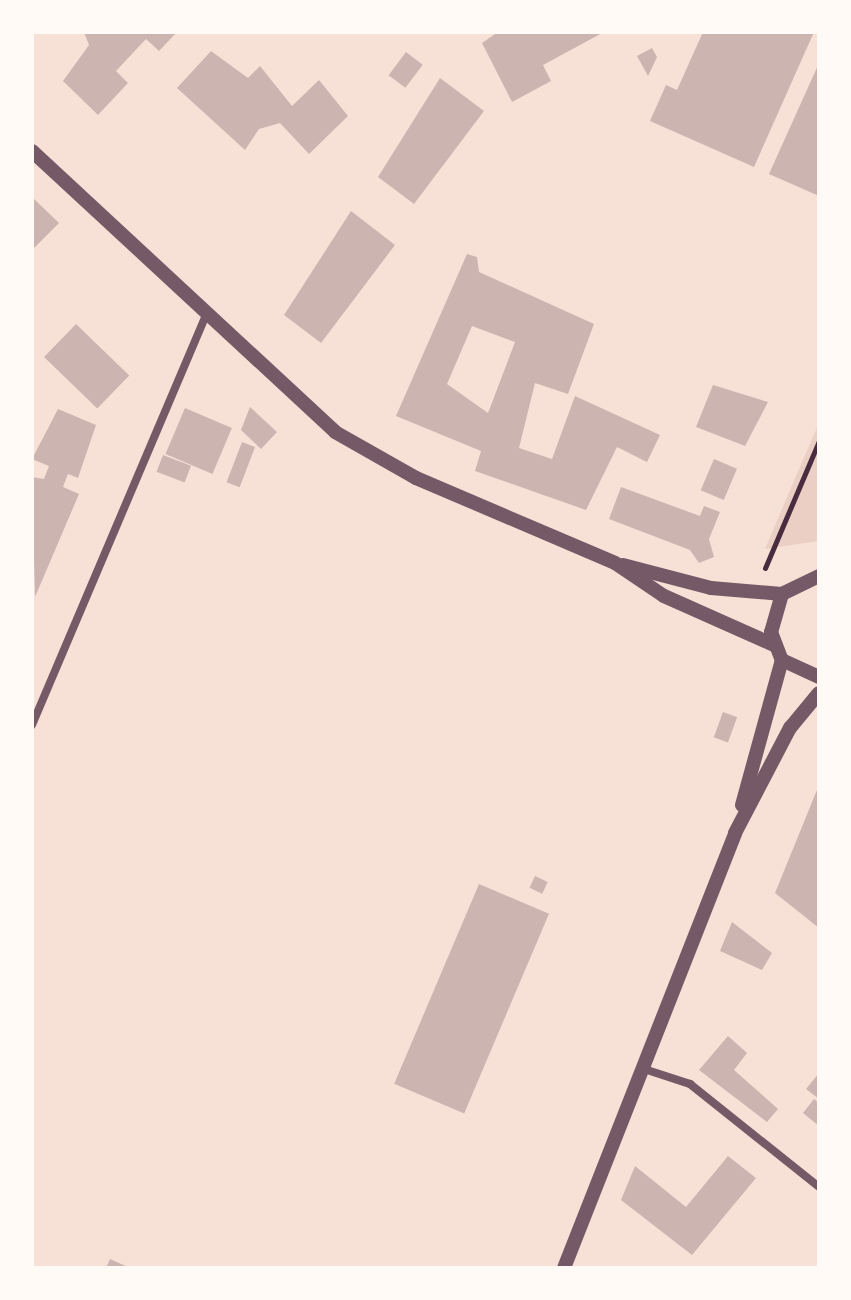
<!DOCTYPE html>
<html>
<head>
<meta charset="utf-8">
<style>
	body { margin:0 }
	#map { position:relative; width:851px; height:1300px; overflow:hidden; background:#f7e1d7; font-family:Cabin,sans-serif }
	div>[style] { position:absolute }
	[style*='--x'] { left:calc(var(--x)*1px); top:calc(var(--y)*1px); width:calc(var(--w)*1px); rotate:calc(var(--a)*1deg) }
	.green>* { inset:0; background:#ebcfc5 }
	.building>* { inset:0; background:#ccb4b1; transform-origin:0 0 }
	.path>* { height:5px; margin:-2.5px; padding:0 2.5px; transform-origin:2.5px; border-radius:2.5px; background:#4a2c40 }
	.minor>* { height:8px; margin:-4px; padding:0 4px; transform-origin:4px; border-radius:4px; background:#755966 }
	.tertiary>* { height:14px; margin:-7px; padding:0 7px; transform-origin:7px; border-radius:7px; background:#755966 }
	span { translate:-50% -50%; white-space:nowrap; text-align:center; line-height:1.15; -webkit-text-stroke:6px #fffaf5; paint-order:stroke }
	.frame { position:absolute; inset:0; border:34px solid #fffaf5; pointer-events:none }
</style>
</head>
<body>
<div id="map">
	<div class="green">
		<i style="clip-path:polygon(819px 423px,819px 541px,765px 549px,796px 476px)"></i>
	</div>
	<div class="building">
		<i style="clip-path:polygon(84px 32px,177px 32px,159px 51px,146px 39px,116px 71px,128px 83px,98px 115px,63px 81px,89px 45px)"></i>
		<i style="clip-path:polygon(498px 32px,604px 32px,543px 65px,551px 81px,512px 102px,482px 43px)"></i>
		<i style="clip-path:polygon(703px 32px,814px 32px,754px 167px,650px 121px,666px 85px,677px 90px)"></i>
		<i style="clip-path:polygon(652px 48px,657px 57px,648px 76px,637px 56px)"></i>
		<i style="clip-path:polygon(211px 51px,248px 78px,260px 66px,292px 106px,319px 80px,348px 116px,309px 154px,280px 123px,259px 129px,245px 150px,177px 88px)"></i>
		<i style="left:406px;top:52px;width:21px;height:29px;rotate:37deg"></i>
		<i style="clip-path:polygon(819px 63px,819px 196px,769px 174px)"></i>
		<i style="clip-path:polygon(440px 78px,484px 111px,414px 204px,378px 177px)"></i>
		<i style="clip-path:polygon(32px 197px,59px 223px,32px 250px)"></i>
		<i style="clip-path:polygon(351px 211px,395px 245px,321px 343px,284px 315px)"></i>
		<i style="clip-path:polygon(evenodd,467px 254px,477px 257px,479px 272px,594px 324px,568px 394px,535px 383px,519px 448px,552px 459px,575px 396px,660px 435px,647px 462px,617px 447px,586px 510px,475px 471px,481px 451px,396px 416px,467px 254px,472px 326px,515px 342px,488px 413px,447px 384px,472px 326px)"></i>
		<i style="left:76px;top:324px;width:74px;height:46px;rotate:44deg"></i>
		<i style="clip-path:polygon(713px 385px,768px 402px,745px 446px,696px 427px)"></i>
		<i style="clip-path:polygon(250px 407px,277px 432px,261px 449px,241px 430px)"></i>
		<i style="left:185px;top:408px;width:51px;height:50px;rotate:23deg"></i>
		<i style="clip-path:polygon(58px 409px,96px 425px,78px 478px,68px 474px,63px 487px,79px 494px,35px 597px,32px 477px,44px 479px,49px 466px,32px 459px)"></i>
		<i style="left:242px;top:442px;width:14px;height:43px;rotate:21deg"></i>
		<i style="left:163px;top:455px;width:30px;height:18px;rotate:21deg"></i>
		<i style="left:714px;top:459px;width:25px;height:34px;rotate:23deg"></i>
		<i style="clip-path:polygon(621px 487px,700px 516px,704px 506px,720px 512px,709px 539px,714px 557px,699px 563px,690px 550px,609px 519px)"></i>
		<i style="left:723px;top:712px;width:15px;height:27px;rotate:20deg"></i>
		<i style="clip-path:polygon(819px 785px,819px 928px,775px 893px)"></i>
		<i style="left:535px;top:876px;width:14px;height:13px;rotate:25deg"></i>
		<i style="left:479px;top:884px;width:76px;height:217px;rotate:23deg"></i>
		<i style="clip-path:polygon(732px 922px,772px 953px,762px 970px,720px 951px)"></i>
		<i style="clip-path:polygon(728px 1036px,747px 1053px,734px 1070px,778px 1109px,767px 1122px,699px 1070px)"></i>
		<i style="clip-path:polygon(819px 1073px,819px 1099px,806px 1089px)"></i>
		<i style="clip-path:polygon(814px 1099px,819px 1103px,819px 1126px,803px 1113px)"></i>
		<i style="clip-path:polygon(728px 1156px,756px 1178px,692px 1255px,621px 1200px,635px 1166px,686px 1207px)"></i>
		<i style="clip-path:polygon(110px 1259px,130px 1268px,106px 1268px)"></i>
	</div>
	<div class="path">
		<i style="--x:765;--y:568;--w:138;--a:-67"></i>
	</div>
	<div class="minor">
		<i style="--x:32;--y:725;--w:443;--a:-67"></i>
		<i style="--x:641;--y:1068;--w:52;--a:18.1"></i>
		<i style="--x:690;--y:1084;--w:165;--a:38.6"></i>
	</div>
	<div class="tertiary">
		<i style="--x:32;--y:151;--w:413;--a:42.8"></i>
		<i style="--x:335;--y:432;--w:93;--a:29.6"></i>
		<i style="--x:416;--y:478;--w:216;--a:23.1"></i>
		<i style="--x:615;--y:563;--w:59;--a:34"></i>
		<i style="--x:664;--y:596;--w:120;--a:24"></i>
		<i style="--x:623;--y:565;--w:91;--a:14.6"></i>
		<i style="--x:711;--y:588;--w:71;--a:4.8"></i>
		<i style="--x:819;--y:576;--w:41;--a:154.1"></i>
		<i style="--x:782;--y:594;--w:40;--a:106"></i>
		<i style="--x:771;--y:632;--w:30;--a:69"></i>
		<i style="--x:782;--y:660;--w:41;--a:24.7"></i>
		<i style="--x:742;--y:805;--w:150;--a:-74.6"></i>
		<i style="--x:564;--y:1268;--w:467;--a:-68.5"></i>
		<i style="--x:735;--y:833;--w:119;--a:-62.4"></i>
		<i style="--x:790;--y:728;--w:45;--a:-50.4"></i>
	</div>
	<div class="frame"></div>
</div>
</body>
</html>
